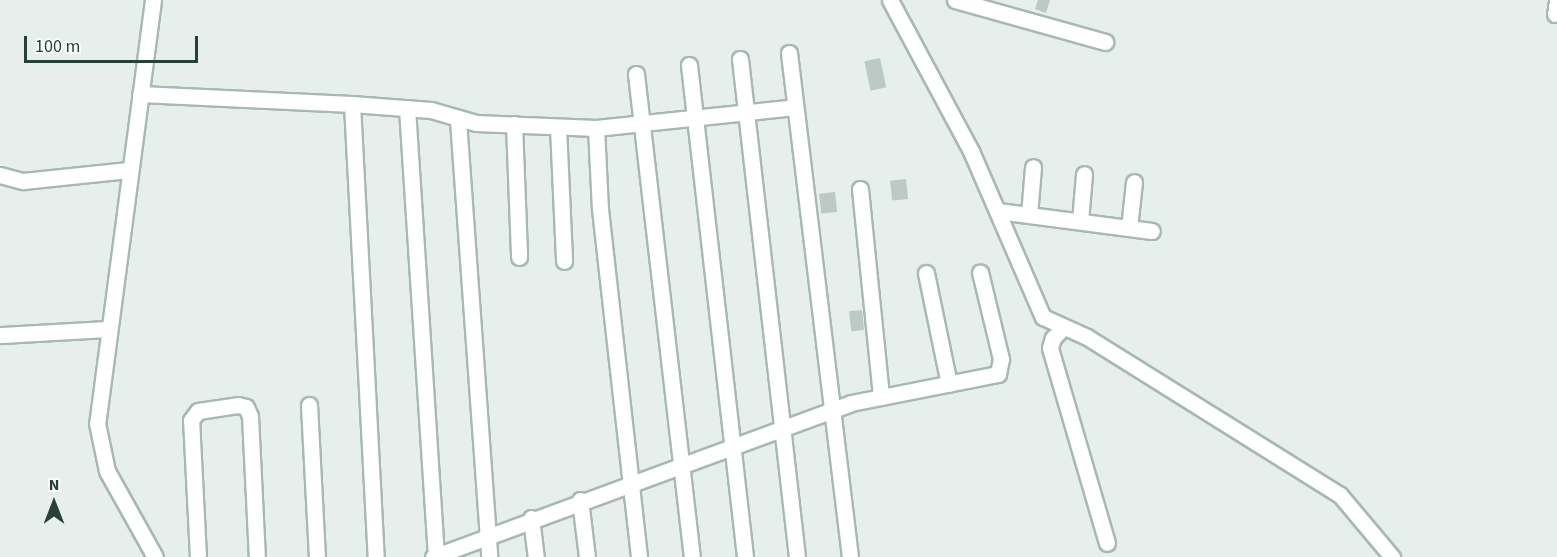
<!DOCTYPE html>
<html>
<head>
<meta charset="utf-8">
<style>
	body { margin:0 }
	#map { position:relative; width:1557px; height:557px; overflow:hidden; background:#e6efeb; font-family:"Source Sans 3",sans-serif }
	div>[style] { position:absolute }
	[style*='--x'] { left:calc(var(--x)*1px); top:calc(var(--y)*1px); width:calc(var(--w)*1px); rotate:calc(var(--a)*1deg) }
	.building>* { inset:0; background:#bbcac4; transform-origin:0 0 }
	.roads { filter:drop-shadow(2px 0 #a8b8b2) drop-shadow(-2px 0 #a8b8b2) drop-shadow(0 2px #a8b8b2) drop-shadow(0 -2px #a8b8b2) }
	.minor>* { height:15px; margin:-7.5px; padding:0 7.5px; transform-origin:7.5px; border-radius:7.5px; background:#fff }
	span { translate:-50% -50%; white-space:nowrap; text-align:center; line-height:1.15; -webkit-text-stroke:4.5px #f7fbf9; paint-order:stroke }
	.north { position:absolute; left:24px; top:473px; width:60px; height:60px; -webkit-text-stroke:4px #f7fbf9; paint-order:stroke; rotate:0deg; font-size:16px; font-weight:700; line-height:24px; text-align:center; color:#24423a }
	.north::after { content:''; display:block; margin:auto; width:21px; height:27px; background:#24423a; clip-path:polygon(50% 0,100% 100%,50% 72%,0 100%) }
	.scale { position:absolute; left:24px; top:36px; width:174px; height:27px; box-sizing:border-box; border:3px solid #24423a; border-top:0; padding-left:8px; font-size:18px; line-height:21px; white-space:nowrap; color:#24423a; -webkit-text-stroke:4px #f7fbf9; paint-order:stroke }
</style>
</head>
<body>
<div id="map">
	<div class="building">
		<i style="clip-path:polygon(1038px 0,1050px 0,1046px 13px,1035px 9px)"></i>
		<i style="left:880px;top:58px;width:30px;height:16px;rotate:78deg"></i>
		<i style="left:906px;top:179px;width:20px;height:16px;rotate:84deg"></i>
		<i style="left:835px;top:192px;width:20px;height:16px;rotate:84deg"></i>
		<i style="left:862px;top:310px;width:20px;height:13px;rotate:84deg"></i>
	</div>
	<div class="roads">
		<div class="minor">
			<i style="--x:153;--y:0;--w:427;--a:97.5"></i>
			<i style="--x:97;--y:423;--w:49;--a:78.2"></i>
			<i style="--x:107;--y:471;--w:98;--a:60.8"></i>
			<i style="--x:890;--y:0;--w:171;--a:61.8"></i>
			<i style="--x:971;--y:151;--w:181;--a:66.6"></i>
			<i style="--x:1043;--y:317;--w:48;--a:24.4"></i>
			<i style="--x:1087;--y:337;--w:298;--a:32"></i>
			<i style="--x:1340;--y:495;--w:81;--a:50"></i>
			<i style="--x:955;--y:0;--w:156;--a:15.6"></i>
			<i style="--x:1555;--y:14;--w:13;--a:-81"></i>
			<i style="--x:789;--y:53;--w:508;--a:83.1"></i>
			<i style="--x:740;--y:59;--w:501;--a:83.47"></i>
			<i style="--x:689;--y:65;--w:495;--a:83.5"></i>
			<i style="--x:636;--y:74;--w:486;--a:83.4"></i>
			<i style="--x:140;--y:94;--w:212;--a:2.7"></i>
			<i style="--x:352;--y:104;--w:79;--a:4.3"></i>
			<i style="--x:431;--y:110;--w:47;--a:16.1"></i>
			<i style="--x:476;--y:123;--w:120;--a:2.4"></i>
			<i style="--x:596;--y:128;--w:200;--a:-6"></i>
			<i style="--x:352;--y:104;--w:454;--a:87"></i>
			<i style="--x:407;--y:108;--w:450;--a:86.3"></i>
			<i style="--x:458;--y:120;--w:438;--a:85.9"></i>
			<i style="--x:514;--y:124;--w:133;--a:87.8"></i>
			<i style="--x:558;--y:127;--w:134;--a:87.4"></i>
			<i style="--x:596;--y:128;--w:81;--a:87.2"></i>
			<i style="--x:600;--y:209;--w:350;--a:83.6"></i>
			<i style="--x:0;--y:175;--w:24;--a:15"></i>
			<i style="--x:23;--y:181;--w:106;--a:-6"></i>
			<i style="--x:860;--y:189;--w:209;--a:84.2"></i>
			<i style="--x:998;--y:211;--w:155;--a:7.4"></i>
			<i style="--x:1029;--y:215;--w:48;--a:-85.2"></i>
			<i style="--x:1080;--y:221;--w:47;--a:-85.1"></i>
			<i style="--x:1129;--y:228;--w:46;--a:-83.8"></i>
			<i style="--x:926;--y:273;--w:113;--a:78.3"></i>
			<i style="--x:1064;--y:327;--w:16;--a:135"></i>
			<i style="--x:1053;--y:338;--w:10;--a:107"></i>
			<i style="--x:1050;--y:348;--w:203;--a:73.7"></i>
			<i style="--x:0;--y:335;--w:108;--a:-3.2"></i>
			<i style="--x:309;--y:405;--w:152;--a:87"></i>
			<i style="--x:580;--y:500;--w:57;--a:83"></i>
			<i style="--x:531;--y:518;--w:39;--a:83"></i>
			<i style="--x:198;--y:557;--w:137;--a:-92.9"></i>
			<i style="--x:191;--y:420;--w:11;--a:-52"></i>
			<i style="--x:198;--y:411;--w:40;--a:-8.5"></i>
			<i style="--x:238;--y:405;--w:8;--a:14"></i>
			<i style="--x:246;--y:407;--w:10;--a:66"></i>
			<i style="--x:250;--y:416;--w:141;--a:87.2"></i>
			<i style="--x:433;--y:557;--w:445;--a:-20.2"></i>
			<i style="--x:851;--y:403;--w:150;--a:-11.2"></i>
			<i style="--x:998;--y:374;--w:15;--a:-79"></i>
			<i style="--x:1001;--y:359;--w:89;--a:-103.6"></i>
		</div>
	</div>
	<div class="north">N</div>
	<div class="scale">100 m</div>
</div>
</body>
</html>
